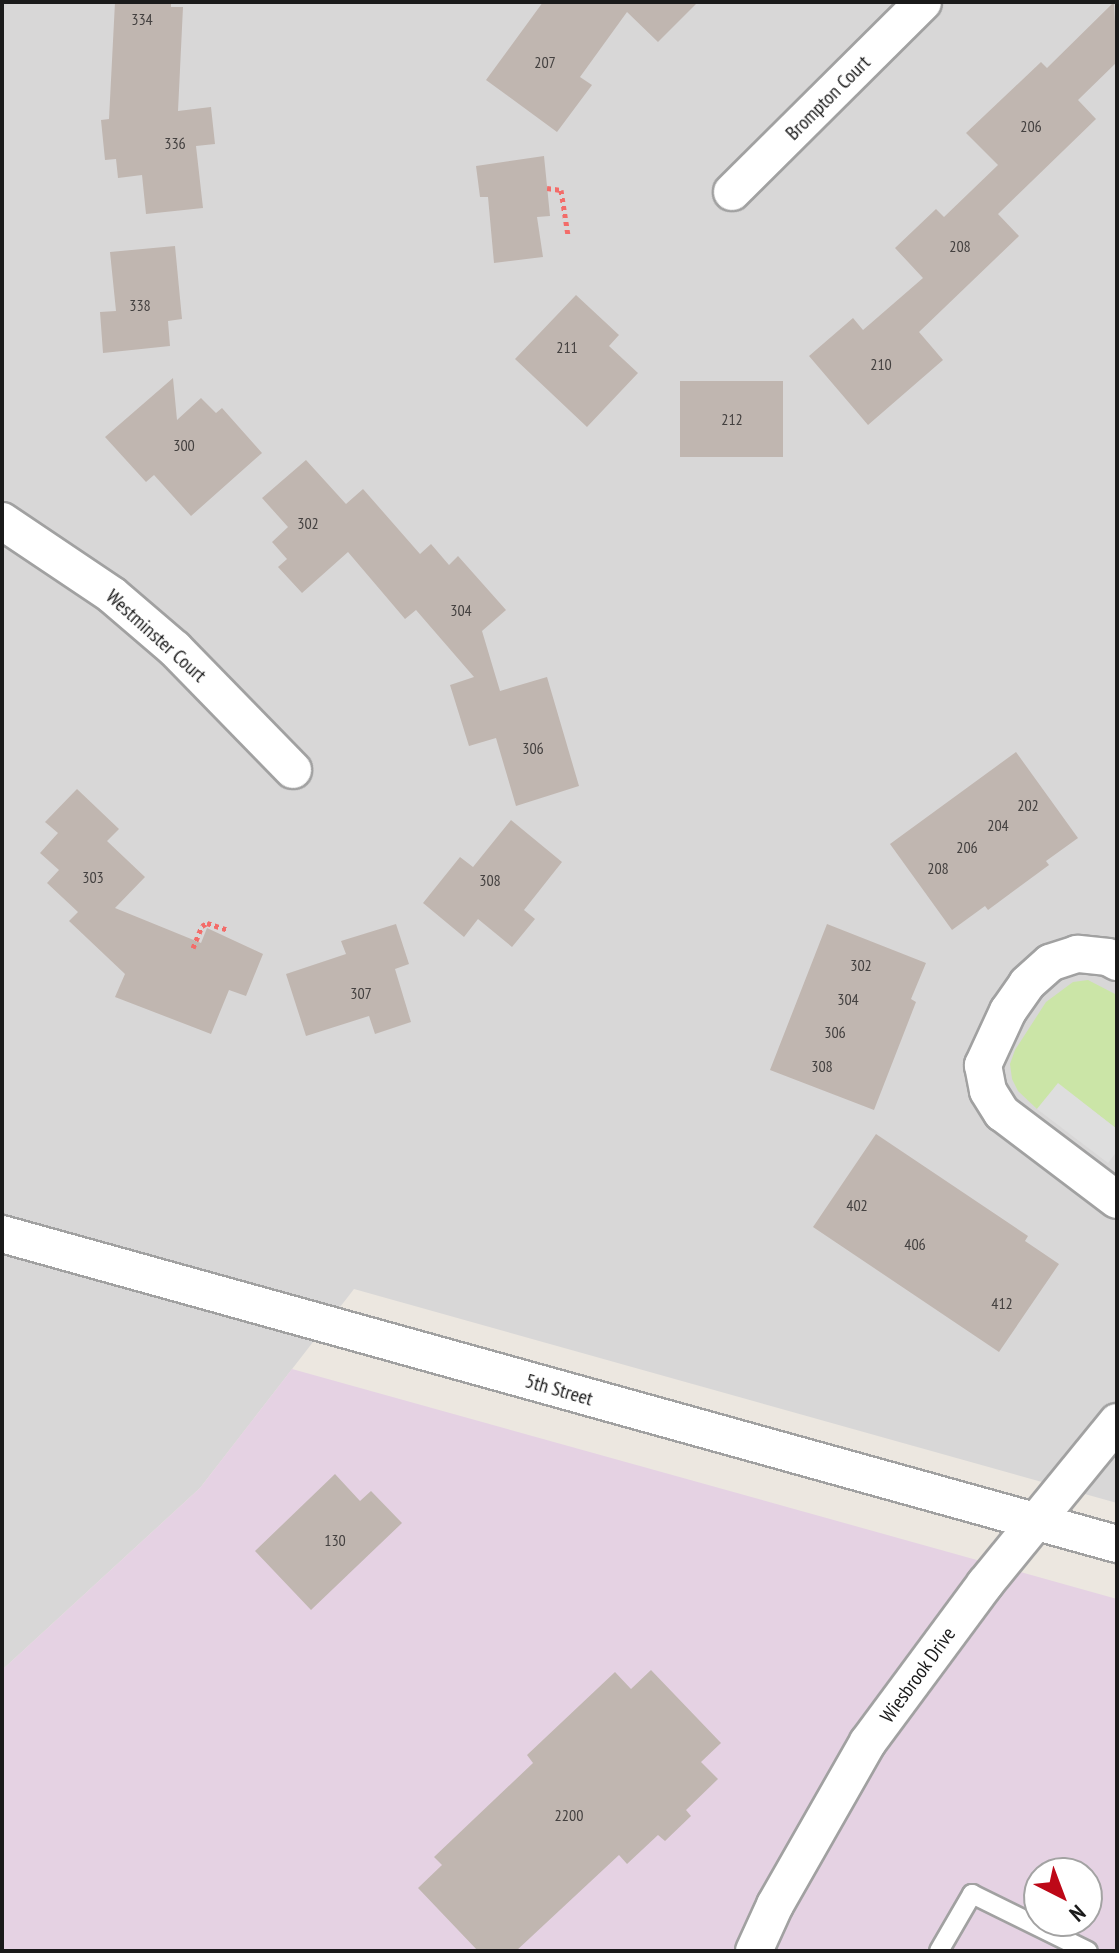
<!DOCTYPE html>
<html>
<head>
<meta charset="utf-8">
<style>
	body { margin:0 }
	#map { position:relative; width:1119px; height:1953px; overflow:hidden; background:#ece7e0; font-family:"PT Sans Narrow",sans-serif }
	div>[style] { position:absolute }
	[style*='--x'] { left:calc(var(--x)*1px); top:calc(var(--y)*1px); width:calc(var(--w)*1px); rotate:calc(var(--a)*1deg) }
	.residential>* { inset:0; background:#d8d7d7 }
	.industrial>* { inset:0; background:#e5d2e3 }
	.grass>* { inset:0; background:#cbe5a7 }
	.parking>* { inset:0; background:#dedede }
	.building>* { inset:0; background:#c0b6b0; transform-origin:0 0 }
	.path>* { height:5px; margin-top:-2.5px; transform-origin:0; background:repeating-linear-gradient(90deg,#f36c69 0 4px,transparent 0 8px) }
	.roads { filter:drop-shadow(2px 0 #a1a1a1) drop-shadow(-2px 0 #a1a1a1) drop-shadow(0 2px #a1a1a1) drop-shadow(0 -2px #a1a1a1) }
	.lane>* { height:18px; margin:-9px; padding:0 9px; transform-origin:9px; border-radius:9px; background:#fff }
	.street>* { height:36px; margin:-18px; padding:0 18px; transform-origin:18px; border-radius:18px; background:#fff }
	span { translate:-50% -50%; white-space:nowrap; text-align:center; line-height:1.15; -webkit-text-stroke:6px #fff; paint-order:stroke }
	.number-label { font-size:16px; color:#444140 }
	.number-label span { -webkit-text-stroke-width:0 }
	.street-label { font-size:20px; color:#1a1a1a }
	.frame { position:absolute; inset:0; border:4px solid #1a1a1a; pointer-events:none }
	.north { position:absolute; left:1023px; top:1857px; width:80px; height:80px; box-sizing:border-box; background:#fff; border:2px solid #a3a3a3; border-radius:50%; rotate:138deg; font-size:22px; font-weight:700; line-height:32px; text-align:center; color:#1a1a1a }
	.north::after { content:''; display:block; margin:auto; width:28px; height:36px; background:#bd0817; clip-path:polygon(50% 0,100% 100%,50% 72%,0 100%) }
</style>
</head>
<body>
<div id="map">
	<div class="residential">
		<i style="clip-path:polygon(2px 2px,1117px 2px,1117px 1503px,354px 1289px,200px 1488px,2px 1670px)"></i>
	</div>
	<div class="industrial">
		<i style="clip-path:polygon(evenodd,292px 1369px,1117px 1599px,1117px 1951px,2px 1951px,2px 1670px,200px 1488px,292px 1369px,1039px 1873px,1087px 1873px,1087px 1921px,1039px 1921px,1039px 1873px)"></i>
	</div>
	<div class="grass">
		<i style="clip-path:polygon(1088px 980px,1117px 995px,1117px 1129px,1058px 1084px,1037px 1109px,1018px 1091px,1012px 1079px,1010px 1064px,1015px 1050px,1046px 1002px,1073px 982px)"></i>
	</div>
	<div class="parking">
		<i style="clip-path:polygon(1058px 1083px,1117px 1129px,1117px 1151px,1108px 1163px,1037px 1109px)"></i>
	</div>
	<div class="building">
		<i style="clip-path:polygon(115px 2px,171px 2px,171px 7px,183px 7px,178px 111px,211px 107px,215px 144px,196px 146px,203px 208px,146px 214px,142px 175px,118px 178px,116px 159px,105px 160px,101px 120px,109px 119px)"></i>
		<i style="clip-path:polygon(543px 2px,698px 2px,658px 42px,627px 12px,580px 77px,592px 85px,557px 132px,486px 80px)"></i>
		<i style="clip-path:polygon(1114px 2px,1117px 62px,1078px 100px,1096px 119px,998px 214px,1019px 236px,919px 332px,943px 360px,868px 425px,809px 356px,853px 318px,863px 330px,923px 278px,895px 248px,936px 209px,944px 217px,998px 165px,966px 133px,1041px 62px,1047px 68px)"></i>
		<i style="clip-path:polygon(544px 156px,550px 216px,537px 217px,543px 257px,494px 263px,488px 197px,480px 197px,476px 166px)"></i>
		<i style="clip-path:polygon(175px 246px,182px 319px,168px 321px,170px 346px,103px 353px,100px 312px,116px 311px,110px 252px)"></i>
		<i style="clip-path:polygon(576px 295px,619px 335px,609px 346px,638px 373px,587px 427px,515px 359px)"></i>
		<i style="clip-path:polygon(173px 378px,177px 420px,201px 398px,216px 413px,222px 408px,262px 453px,191px 516px,154px 475px,146px 482px,105px 437px)"></i>
		<i style="left:783px;top:381px;width:76px;height:103px;rotate:90deg"></i>
		<i style="clip-path:polygon(306px 460px,346px 504px,363px 489px,420px 554px,431px 544px,449px 565px,458px 556px,506px 610px,482px 631px,500px 691px,547px 677px,579px 786px,516px 806px,496px 738px,469px 746px,450px 685px,474px 677px,416px 610px,405px 619px,348px 552px,302px 593px,278px 567px,287px 559px,272px 542px,288px 527px,262px 498px)"></i>
		<i style="clip-path:polygon(1016px 752px,1078px 838px,1046px 861px,1049px 865px,988px 910px,985px 906px,952px 930px,890px 844px)"></i>
		<i style="clip-path:polygon(77px 789px,119px 829px,107px 841px,145px 877px,115px 908px,201px 943px,207px 928px,263px 954px,246px 996px,229px 990px,211px 1034px,115px 997px,125px 974px,69px 921px,78px 912px,47px 883px,59px 870px,40px 853px,58px 833px,45px 822px)"></i>
		<i style="clip-path:polygon(511px 820px,562px 862px,524px 910px,535px 919px,512px 947px,478px 919px,464px 937px,423px 903px,460px 857px,473px 867px)"></i>
		<i style="clip-path:polygon(396px 924px,409px 964px,395px 969px,411px 1022px,375px 1034px,369px 1016px,306px 1036px,286px 974px,346px 954px,341px 941px)"></i>
		<i style="clip-path:polygon(827px 924px,926px 963px,911px 999px,916px 1002px,874px 1110px,770px 1070px)"></i>
		<i style="clip-path:polygon(876px 1134px,1028px 1236px,1025px 1241px,1059px 1264px,999px 1352px,813px 1227px)"></i>
		<i style="clip-path:polygon(335px 1474px,360px 1501px,371px 1491px,402px 1523px,311px 1610px,255px 1551px)"></i>
		<i style="clip-path:polygon(651px 1670px,721px 1743px,701px 1762px,718px 1779px,686px 1810px,691px 1816px,665px 1841px,658px 1835px,627px 1864px,619px 1855px,516px 1951px,478px 1951px,418px 1888px,442px 1865px,434px 1857px,533px 1763px,527px 1755px,615px 1672px,631px 1689px)"></i>
	</div>
	<div class="path">
		<i style="--x:547;--y:188;--w:14;--a:8"></i>
		<i style="--x:561;--y:190;--w:46;--a:81.2"></i>
		<i style="--x:193;--y:948;--w:24;--a:-68"></i>
		<i style="--x:202;--y:926;--w:6;--a:-31"></i>
		<i style="--x:207;--y:923;--w:22;--a:18"></i>
	</div>
	<div class="roads">
		<div class="lane">
			<i style="--x:939;--y:1951;--w:66;--a:-59.9"></i>
			<i style="--x:972;--y:1894;--w:129;--a:26.2"></i>
		</div>
		<div class="street">
			<i style="--x:732;--y:192;--w:269;--a:-44.8"></i>
			<i style="--x:2;--y:521;--w:133;--a:33.9"></i>
			<i style="--x:112;--y:595;--w:83;--a:40.6"></i>
			<i style="--x:175;--y:649;--w:169;--a:45.7"></i>
			<i style="--x:1117;--y:962;--w:10;--a:-151"></i>
			<i style="--x:1108;--y:957;--w:31;--a:-174"></i>
			<i style="--x:1077;--y:954;--w:28;--a:162"></i>
			<i style="--x:1050;--y:963;--w:31;--a:138"></i>
			<i style="--x:1027;--y:984;--w:33;--a:125"></i>
			<i style="--x:1008;--y:1011;--w:60;--a:114.8"></i>
			<i style="--x:983;--y:1065;--w:26;--a:79"></i>
			<i style="--x:988;--y:1091;--w:26;--a:58"></i>
			<i style="--x:1002;--y:1113;--w:144;--a:37.1"></i>
			<i style="--x:2;--y:1234;--w:1157;--a:15.54"></i>
			<i style="--x:754;--y:1951;--w:51;--a:-65.5"></i>
			<i style="--x:775;--y:1905;--w:188;--a:-60.3"></i>
			<i style="--x:868;--y:1742;--w:197;--a:-53.5"></i>
			<i style="--x:985;--y:1584;--w:209;--a:-50.8"></i>
		</div>
	</div>
	<div class="number-label">
		<span style="left:142px;top:19px">334</span>
		<span style="left:545px;top:62px">207</span>
		<span style="left:1031px;top:126px">206</span>
		<span style="left:175px;top:143px">336</span>
		<span style="left:960px;top:246px">208</span>
		<span style="left:140px;top:305px">338</span>
		<span style="left:567px;top:347px">211</span>
		<span style="left:881px;top:364px">210</span>
		<span style="left:732px;top:419px">212</span>
		<span style="left:184px;top:445px">300</span>
		<span style="left:308px;top:523px">302</span>
		<span style="left:461px;top:610px">304</span>
		<span style="left:533px;top:748px">306</span>
		<span style="left:1028px;top:805px">202</span>
		<span style="left:998px;top:825px">204</span>
		<span style="left:967px;top:847px">206</span>
		<span style="left:938px;top:868px">208</span>
		<span style="left:93px;top:877px">303</span>
		<span style="left:490px;top:880px">308</span>
		<span style="left:861px;top:965px">302</span>
		<span style="left:361px;top:993px">307</span>
		<span style="left:848px;top:999px">304</span>
		<span style="left:835px;top:1032px">306</span>
		<span style="left:822px;top:1066px">308</span>
		<span style="left:857px;top:1205px">402</span>
		<span style="left:915px;top:1244px">406</span>
		<span style="left:1002px;top:1303px">412</span>
		<span style="left:335px;top:1540px">130</span>
		<span style="left:569px;top:1815px">2200</span>
	</div>
	<div class="street-label">
		<span style="left:828px;top:98px;rotate:-45deg">Brompton Court</span>
		<span style="left:156px;top:636px;rotate:42deg">Westminster Court</span>
		<span style="left:559px;top:1390px;rotate:16deg">5th Street</span>
		<span style="left:918px;top:1675px;rotate:-54deg">Wiesbrook Drive</span>
	</div>
	<div class="frame"></div>
	<div class="north">N</div>
</div>
</body>
</html>
